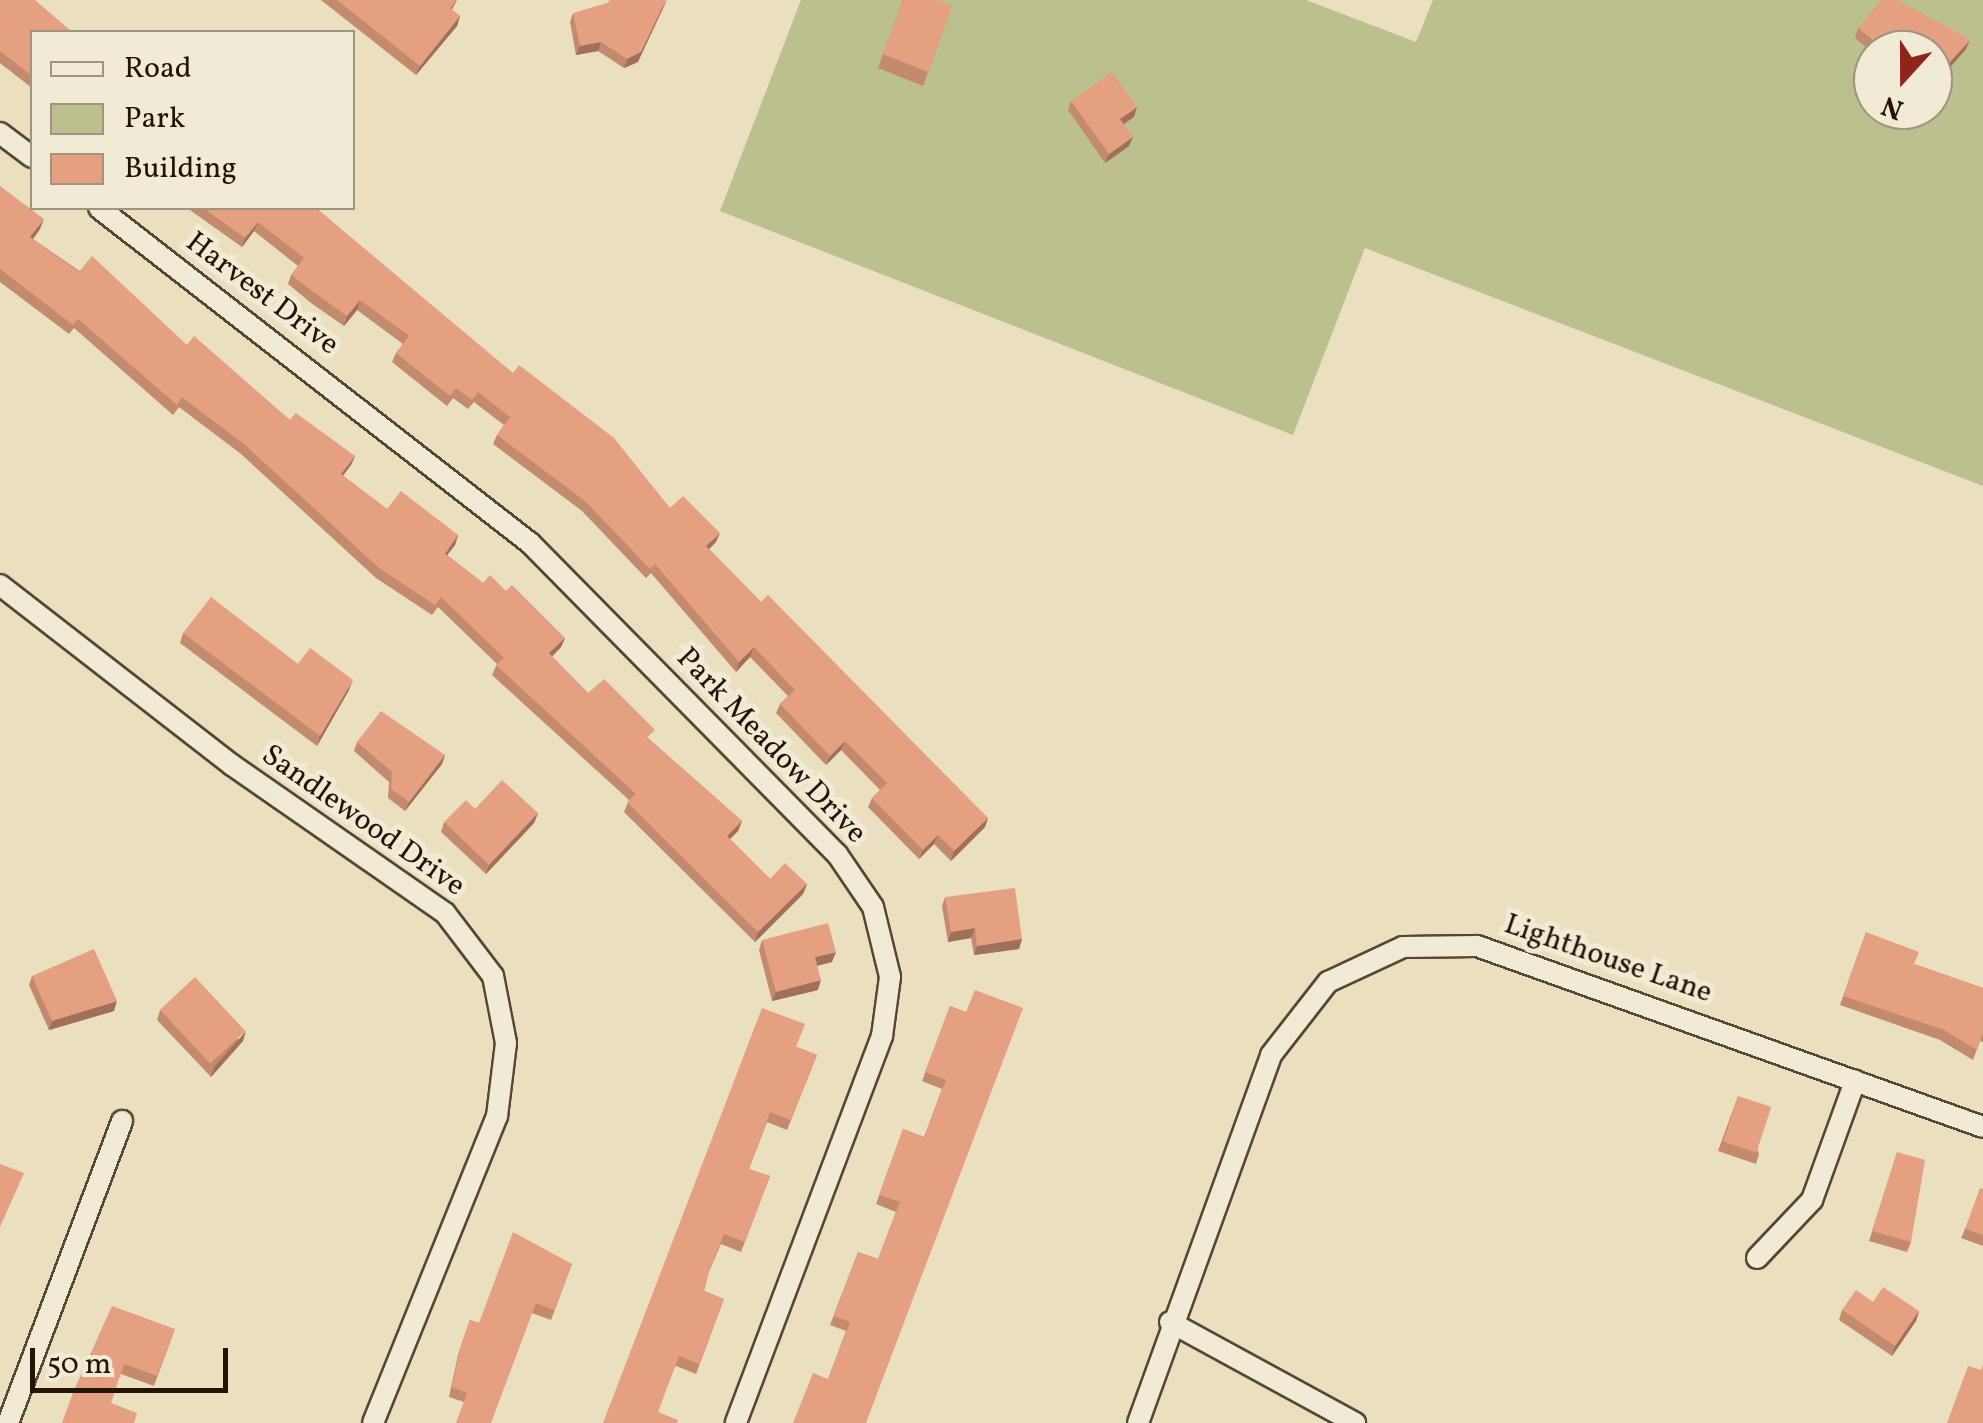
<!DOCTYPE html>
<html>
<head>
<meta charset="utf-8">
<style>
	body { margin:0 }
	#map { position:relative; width:1983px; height:1423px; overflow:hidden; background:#eadfbf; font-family:Vollkorn,serif }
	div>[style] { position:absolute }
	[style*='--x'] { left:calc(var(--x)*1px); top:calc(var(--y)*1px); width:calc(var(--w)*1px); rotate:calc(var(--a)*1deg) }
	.green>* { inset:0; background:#bcc08e }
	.roads { filter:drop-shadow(2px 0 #554733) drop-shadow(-2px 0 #554733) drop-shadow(0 2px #554733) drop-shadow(0 -2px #554733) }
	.minor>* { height:20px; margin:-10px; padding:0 10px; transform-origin:10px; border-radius:10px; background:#f1ead5 }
	.wall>* { inset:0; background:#c48a6e }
	.shaded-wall>* { inset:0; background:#a0705a }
	.building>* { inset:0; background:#e4a080; transform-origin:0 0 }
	span { translate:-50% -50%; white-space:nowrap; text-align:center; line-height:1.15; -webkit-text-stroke:10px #f1ead5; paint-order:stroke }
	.street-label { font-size:30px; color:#231404 }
	.legend { position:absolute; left:30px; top:30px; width:325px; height:180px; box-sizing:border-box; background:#f1ead5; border:2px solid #9f9481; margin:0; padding:12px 18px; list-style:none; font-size:30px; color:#231404 }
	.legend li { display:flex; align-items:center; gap:20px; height:50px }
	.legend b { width:50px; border:2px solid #9f9481 }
	.north { position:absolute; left:1853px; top:30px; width:100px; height:100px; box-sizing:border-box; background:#f1ead5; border:2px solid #9f9481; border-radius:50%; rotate:201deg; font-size:28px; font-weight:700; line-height:40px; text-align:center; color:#231404 }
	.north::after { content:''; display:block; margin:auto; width:35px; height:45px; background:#8f2418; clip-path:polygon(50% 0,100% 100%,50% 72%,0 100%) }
	.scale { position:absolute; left:30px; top:1348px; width:198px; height:45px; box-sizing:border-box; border:5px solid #231404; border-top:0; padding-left:12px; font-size:30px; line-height:35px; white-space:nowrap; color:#231404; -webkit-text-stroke:8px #f1ead5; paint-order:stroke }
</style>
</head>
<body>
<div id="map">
	<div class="green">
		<i style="clip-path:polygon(evenodd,801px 0,1306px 0,1416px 42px,1433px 0,1983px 0,1983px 486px,1365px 248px,1293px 435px,720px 211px,801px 0,1873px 50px,1933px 50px,1933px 110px,1873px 110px,1873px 50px)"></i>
	</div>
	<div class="roads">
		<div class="minor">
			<i style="--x:0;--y:133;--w:40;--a:37"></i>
			<i style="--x:99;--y:208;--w:546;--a:37.86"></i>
			<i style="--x:530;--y:543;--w:437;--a:45.4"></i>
			<i style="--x:837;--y:854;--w:64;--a:55.8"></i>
			<i style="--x:873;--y:907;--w:72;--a:76.3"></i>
			<i style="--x:890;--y:977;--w:60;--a:97.7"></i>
			<i style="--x:882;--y:1036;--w:414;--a:110.7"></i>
			<i style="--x:0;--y:585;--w:294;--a:37.8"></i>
			<i style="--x:232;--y:765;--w:259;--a:34.8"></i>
			<i style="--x:445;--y:913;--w:79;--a:52.7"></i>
			<i style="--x:493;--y:976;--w:68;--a:79"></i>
			<i style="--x:506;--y:1043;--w:74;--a:97"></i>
			<i style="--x:497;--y:1116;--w:331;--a:112"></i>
			<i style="--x:1757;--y:1258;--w:80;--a:-46.5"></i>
			<i style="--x:1812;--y:1200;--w:127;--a:-70.1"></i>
			<i style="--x:1170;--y:1322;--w:211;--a:28.6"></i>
			<i style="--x:8;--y:1423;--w:323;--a:-69.3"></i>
			<i style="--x:1138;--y:1423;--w:391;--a:-70.1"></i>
			<i style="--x:1271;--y:1055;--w:93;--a:-52"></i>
			<i style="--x:1328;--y:982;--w:83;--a:-25"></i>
			<i style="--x:1403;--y:947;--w:74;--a:-0.8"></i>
			<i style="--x:1477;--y:946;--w:537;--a:19.68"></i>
		</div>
	</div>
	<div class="wall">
		<i style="clip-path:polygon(0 0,32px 32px,32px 88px,0 63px)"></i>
		<i style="clip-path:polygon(321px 0,457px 0,452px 10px,460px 16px,457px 26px,416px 75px)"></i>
		<i style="clip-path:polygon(903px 0,952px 6px,923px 86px,878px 68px)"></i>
		<i style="clip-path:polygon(573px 13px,638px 62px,624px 68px,598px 51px,576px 55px,570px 22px)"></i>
		<i style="clip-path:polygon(1858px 28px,1966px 49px,1933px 87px,1933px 50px,1873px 50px,1873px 53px,1855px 38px)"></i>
		<i style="clip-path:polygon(1071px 101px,1134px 117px,1124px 124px,1129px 146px,1105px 163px,1068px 110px)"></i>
		<i style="clip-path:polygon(0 186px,40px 229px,33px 239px,187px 345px,290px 420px,355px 456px,351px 465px,343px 476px,387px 509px,458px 535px,455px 545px,447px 555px,483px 583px,506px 591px,565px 638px,561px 647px,552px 657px,588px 693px,650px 740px,742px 821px,738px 831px,730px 839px,770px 879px,807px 884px,803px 894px,755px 942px,624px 812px,629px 800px,492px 675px,497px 664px,438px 607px,432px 615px,376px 578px,241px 454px,179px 407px,173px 415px,74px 328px,69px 334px,0 282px)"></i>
		<i style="clip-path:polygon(187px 208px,316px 208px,670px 508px,716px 542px,709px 549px,761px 602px,988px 818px,985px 827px,951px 861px,934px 844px,919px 859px,868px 807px,872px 798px,880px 790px,841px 750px,826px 765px,776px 713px,780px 704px,788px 696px,750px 657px,736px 672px,651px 573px,646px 578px,582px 511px,493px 444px,497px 435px,504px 425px,474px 402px,468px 409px,453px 398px,447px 406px,392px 362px,396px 353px,403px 344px,357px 310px,344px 326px,311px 303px,288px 284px,291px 275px,298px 266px,254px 231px,242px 247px)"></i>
		<i style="clip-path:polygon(183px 633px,298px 664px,349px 690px,317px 746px,180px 643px)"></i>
		<i style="clip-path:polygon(357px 742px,445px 755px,442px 764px,405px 811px,388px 798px,389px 782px,354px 751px)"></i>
		<i style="clip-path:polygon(538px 813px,534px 823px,486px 874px,441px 832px,444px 822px)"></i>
		<i style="clip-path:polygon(945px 897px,1022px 939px,1019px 949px,974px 955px,971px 938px,948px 942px,942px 906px)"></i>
		<i style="clip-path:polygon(1866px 932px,1914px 964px,1983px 988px,1983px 1042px,1980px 1041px,1973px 1060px,1940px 1040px,1840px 1005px)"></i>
		<i style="clip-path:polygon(762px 940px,832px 962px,817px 966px,818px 990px,772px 1001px,759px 950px)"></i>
		<i style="clip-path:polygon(32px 976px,114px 1011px,49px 1030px,29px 985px)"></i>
		<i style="clip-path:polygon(950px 1006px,966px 1012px,1023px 1008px,828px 1379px,846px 1331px,830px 1325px,858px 1252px,878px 1259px,896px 1212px,876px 1204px,903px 1129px,924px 1137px,942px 1089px,922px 1081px)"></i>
		<i style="clip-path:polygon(160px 1010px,243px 1041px,211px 1077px,157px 1020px)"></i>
		<i style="clip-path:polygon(797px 1047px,817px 1055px,787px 1130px,767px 1122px,749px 1169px,770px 1176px,741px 1252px,721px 1244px,708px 1274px,704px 1291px,724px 1299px,696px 1374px,676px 1366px,603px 1423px)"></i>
		<i style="clip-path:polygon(1738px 1096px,1759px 1154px,1756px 1164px,1718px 1151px)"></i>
		<i style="clip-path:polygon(1897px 1153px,1911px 1242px,1907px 1252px,1869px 1241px)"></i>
		<i style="clip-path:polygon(1983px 1189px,1983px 1246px,1961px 1238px)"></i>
		<i style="clip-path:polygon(572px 1264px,551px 1320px,532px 1313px,464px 1402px,449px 1397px,458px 1355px,470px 1320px,479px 1323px)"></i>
		<i style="clip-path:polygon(1873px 1302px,1919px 1311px,1916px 1321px,1892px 1356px,1839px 1320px,1842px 1310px)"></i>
		<i style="clip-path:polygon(175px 1329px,154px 1386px,121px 1374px,74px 1390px)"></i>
	</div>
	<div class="shaded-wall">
		<i style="clip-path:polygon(667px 0,638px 62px,624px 68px,627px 59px)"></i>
		<i style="clip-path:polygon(460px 16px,457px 26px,416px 75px,420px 66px)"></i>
		<i style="clip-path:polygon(1970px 40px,1966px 49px,1933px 87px,1933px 81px)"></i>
		<i style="clip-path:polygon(601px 42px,598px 51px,576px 55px,580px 46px)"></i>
		<i style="clip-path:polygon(1137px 107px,1134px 117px,1117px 128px,1120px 119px)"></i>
		<i style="clip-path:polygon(1133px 137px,1129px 146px,1105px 163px,1109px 154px)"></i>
		<i style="clip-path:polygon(44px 219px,40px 229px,27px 247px,30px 237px)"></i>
		<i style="clip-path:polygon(258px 222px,254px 231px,242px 247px,245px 238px)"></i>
		<i style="clip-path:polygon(360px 300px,357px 310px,344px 326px,347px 316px)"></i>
		<i style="clip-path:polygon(355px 456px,351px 465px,337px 483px,341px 474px)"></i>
		<i style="clip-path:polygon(720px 533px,716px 542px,702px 556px,706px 546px)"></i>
		<i style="clip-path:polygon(458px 535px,455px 545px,441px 563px,445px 554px)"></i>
		<i style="clip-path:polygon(565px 638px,561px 647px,545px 663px,549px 653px)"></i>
		<i style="clip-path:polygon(754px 647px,750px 657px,736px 672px,739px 662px)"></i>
		<i style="clip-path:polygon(353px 680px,349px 690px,317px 746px,320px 736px)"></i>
		<i style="clip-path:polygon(845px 741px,841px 750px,826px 765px,830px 756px)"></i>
		<i style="clip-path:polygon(445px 755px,442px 764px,405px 811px,409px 802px)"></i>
		<i style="clip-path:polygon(538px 813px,534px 823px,486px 874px,489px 865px)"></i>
		<i style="clip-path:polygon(988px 818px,985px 827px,951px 861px,954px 851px)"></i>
		<i style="clip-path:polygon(742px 821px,738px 831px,723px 846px,727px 836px)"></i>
		<i style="clip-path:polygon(938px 835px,934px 844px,919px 859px,923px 850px)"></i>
		<i style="clip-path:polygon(807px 884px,803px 894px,755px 942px,758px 932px)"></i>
		<i style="clip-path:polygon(975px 928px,971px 938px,948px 942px,951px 932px)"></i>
		<i style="clip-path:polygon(1022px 939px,1019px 949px,974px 955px,977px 946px)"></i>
		<i style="clip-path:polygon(836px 952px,832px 962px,812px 967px,815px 957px)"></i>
		<i style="clip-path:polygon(821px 980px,818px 990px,772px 1001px,776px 992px)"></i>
		<i style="clip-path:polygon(117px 1001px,114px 1011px,49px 1030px,52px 1021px)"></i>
		<i style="clip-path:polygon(246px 1031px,243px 1041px,211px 1077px,214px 1067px)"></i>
		<i style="clip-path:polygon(1919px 1311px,1916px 1321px,1892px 1356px,1895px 1346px)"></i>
	</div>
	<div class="building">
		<i style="clip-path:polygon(0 0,35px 0,72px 32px,32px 32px,32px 76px,0 51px)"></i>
		<i style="clip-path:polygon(337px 0,456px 0,450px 8px,460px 16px,420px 66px)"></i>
		<i style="clip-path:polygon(610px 0,666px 0,641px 52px,627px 59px,601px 42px,580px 46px,573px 13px,607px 3px)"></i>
		<i style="clip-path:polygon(903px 0,936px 0,952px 6px,928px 72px,883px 54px)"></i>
		<i style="clip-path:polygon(1881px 0,1898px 0,1970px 40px,1933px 81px,1933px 50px,1885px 50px,1858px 28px)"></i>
		<i style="clip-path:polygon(1112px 72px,1137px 107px,1120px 119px,1133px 137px,1109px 154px,1071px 101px)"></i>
		<i style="clip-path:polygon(0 186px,44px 219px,30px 237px,79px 272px,92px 256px,187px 345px,194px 336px,290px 420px,296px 413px,355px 456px,341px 474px,387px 509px,401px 491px,458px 535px,445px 554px,483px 583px,490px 575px,506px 591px,512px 585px,565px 638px,549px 653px,588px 693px,604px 679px,655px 730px,647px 737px,742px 821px,727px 836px,770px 879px,785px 863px,807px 884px,758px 932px,627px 802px,636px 794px,496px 665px,504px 658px,441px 597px,435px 605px,379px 568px,245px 445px,182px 397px,177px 405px,78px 319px,73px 325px,0 269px)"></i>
		<i style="clip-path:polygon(203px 208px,316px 208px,513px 373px,519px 365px,614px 438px,670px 508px,683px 496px,720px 533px,706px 546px,761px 602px,768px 595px,988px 818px,954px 851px,938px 835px,923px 850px,872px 798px,887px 783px,845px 741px,830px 756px,780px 704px,795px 690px,754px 647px,739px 662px,655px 564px,650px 569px,585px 501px,497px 435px,510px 417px,478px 392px,472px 400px,456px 388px,450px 396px,396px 353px,409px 336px,360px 300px,347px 316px,315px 293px,291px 275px,304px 258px,258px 222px,245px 238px)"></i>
		<i style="clip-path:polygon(211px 597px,298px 664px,310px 648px,353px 680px,320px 736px,183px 633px)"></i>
		<i style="clip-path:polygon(381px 711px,445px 755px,409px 802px,391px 789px,392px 772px,357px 742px)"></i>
		<i style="clip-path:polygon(502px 780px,538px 813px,489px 865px,444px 822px,466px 800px,475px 809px)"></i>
		<i style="clip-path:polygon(1015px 888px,1022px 939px,977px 946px,975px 928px,951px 932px,945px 897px)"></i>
		<i style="clip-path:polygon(828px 923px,836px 952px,815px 957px,821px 980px,776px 992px,762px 940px)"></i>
		<i style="clip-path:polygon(1866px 932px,1919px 952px,1914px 964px,1983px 988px,1983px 1033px,1977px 1050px,1944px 1030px,1843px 996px)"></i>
		<i style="clip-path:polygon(94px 949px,117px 1001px,52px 1021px,32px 976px)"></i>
		<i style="left:195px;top:977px;width:74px;height:48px;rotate:47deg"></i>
		<i style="clip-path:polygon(975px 990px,1023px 1008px,866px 1423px,793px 1423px,813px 1373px,828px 1379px,850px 1322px,834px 1316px,858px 1252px,878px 1259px,900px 1202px,879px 1195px,903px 1129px,924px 1137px,946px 1080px,925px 1072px,950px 1006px,966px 1012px)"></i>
		<i style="clip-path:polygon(762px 1008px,805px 1024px,796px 1047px,817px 1055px,791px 1120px,770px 1112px,749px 1169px,770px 1176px,745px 1242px,724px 1234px,709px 1271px,704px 1291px,724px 1299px,699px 1364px,679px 1356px,658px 1412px,678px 1420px,677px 1423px,603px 1423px)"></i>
		<i style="left:1738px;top:1096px;width:35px;height:48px;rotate:18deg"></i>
		<i style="clip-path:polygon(1897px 1152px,1925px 1160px,1911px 1242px,1872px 1231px)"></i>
		<i style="clip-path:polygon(0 1164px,24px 1173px,0 1227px)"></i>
		<i style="clip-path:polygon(1980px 1188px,1983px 1189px,1983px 1235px,1965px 1229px)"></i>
		<i style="clip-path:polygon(513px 1232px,572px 1264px,554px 1310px,536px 1303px,491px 1423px,456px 1423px,467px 1393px,452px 1387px,461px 1345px,470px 1320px,479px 1323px)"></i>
		<i style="clip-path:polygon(1883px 1287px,1919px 1311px,1895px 1346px,1842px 1310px,1856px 1290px,1873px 1302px)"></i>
		<i style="clip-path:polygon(112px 1306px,175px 1329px,157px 1376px,124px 1364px,111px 1403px,137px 1413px,134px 1423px,62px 1423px,74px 1390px)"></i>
		<i style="clip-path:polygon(1983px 1364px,1983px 1423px,1947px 1423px,1968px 1366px,1981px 1370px)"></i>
	</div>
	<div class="street-label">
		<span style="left:262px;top:294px;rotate:37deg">Harvest Drive</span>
		<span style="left:771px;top:746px;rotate:46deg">Park Meadow Drive</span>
		<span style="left:363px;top:821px;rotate:35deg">Sandlewood Drive</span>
		<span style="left:1608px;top:959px;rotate:19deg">Lighthouse Lane</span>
	</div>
	<ul class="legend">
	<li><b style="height:12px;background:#f1ead5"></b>Road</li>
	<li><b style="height:28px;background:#bcc08e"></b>Park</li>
	<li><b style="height:28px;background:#e4a080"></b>Building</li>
	</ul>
	<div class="north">N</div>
	<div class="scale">50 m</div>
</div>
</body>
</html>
